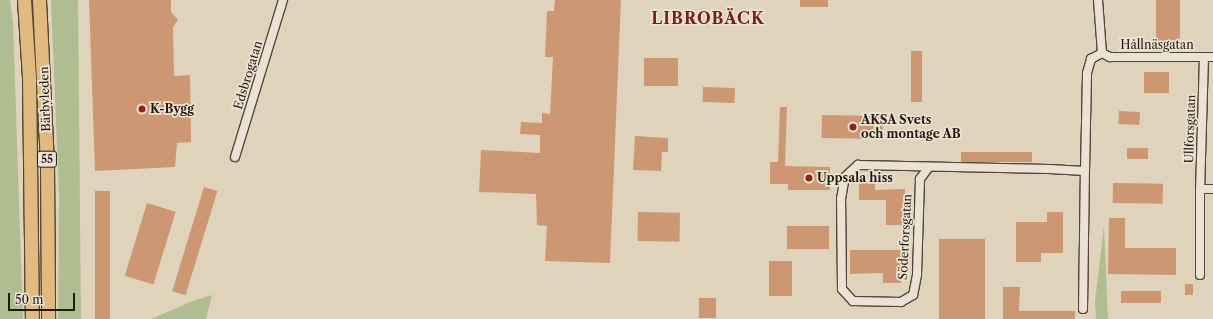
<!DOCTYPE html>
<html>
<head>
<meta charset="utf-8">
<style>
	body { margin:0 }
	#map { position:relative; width:1213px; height:319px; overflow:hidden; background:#dfd4bb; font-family:"Libre Caslon Text",serif }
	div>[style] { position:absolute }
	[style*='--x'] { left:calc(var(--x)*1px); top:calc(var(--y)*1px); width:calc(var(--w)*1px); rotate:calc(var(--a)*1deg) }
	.green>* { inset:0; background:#b0bd91 }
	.building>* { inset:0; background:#cd9774; transform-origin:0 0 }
	.roads { filter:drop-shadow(1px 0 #564739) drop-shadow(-1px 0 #564739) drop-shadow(0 1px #564739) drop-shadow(0 -1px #564739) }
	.street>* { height:8px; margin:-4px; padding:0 4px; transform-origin:4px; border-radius:4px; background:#eae3d3 }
	.primary>* { height:13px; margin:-6.5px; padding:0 6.5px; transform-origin:6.5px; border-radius:6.5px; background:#e0ba7e }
	.dots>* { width:11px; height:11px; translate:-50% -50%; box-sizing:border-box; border:2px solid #eae3d3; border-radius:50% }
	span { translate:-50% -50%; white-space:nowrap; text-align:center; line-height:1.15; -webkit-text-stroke:3.5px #eae3d3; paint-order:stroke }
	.shield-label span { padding:1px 3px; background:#eae3d3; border:1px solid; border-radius:3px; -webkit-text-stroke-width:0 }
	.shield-label { font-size:11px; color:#28180e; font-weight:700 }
	.street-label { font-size:12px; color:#28180e }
	.poi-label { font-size:12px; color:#28180e; font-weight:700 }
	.left { translate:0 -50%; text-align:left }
	.district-label { font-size:16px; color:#7a1f14; font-weight:700; letter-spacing:1px }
	.scale { position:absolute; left:8px; top:293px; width:67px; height:18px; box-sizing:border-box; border:2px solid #28180e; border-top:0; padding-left:5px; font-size:12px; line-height:14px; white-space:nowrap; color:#28180e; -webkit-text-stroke:3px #eae3d3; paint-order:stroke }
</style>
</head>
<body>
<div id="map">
	<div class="green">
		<i style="clip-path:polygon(0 0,10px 0,13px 23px,23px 319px,0 319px)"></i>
		<i style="clip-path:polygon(51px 0,78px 0,81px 319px,58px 319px,59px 194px)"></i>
		<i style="clip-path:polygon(1104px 226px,1108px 319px,1096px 319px,1095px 301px)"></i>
		<i style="clip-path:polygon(212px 295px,206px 319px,151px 319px,193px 301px)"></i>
	</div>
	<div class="building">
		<i style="clip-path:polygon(89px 0,171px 0,171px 12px,178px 20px,173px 27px,174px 76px,190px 75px,191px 142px,177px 143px,175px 167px,95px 171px)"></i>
		<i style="clip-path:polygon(555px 0,621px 0,610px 263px,545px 261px,547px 226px,537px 225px,536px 194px,479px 192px,481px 150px,540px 153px,540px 135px,520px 134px,521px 122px,542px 123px,542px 113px,550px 114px,553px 57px,545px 57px,547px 11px,554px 11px)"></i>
		<i style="left:800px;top:0;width:28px;height:7px"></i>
		<i style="left:1156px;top:0;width:24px;height:44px"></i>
		<i style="left:911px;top:51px;width:11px;height:51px"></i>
		<i style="left:644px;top:58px;width:34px;height:28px"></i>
		<i style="left:1144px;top:72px;width:25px;height:21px"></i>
		<i style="left:703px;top:87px;width:32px;height:15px;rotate:2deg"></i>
		<i style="clip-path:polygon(780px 107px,787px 107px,785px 166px,830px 167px,830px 190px,788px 190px,788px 184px,770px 184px,770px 162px,778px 162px)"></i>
		<i style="left:1119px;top:111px;width:21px;height:13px;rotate:3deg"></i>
		<i style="left:822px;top:115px;width:61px;height:23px;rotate:1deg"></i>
		<i style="clip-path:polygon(635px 136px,668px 138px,668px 152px,662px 152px,661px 171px,633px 170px)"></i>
		<i style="left:1127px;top:148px;width:21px;height:11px"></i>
		<i style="left:961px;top:152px;width:71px;height:10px"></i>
		<i style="clip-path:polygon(859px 183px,875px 183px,875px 190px,905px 189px,904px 225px,886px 225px,886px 200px,859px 200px)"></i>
		<i style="left:1113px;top:183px;width:50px;height:20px;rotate:1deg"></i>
		<i style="left:204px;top:187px;width:14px;height:109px;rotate:17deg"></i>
		<i style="left:95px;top:191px;width:15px;height:128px"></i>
		<i style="left:147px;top:203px;width:30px;height:76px;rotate:17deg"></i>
		<i style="left:638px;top:212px;width:42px;height:29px;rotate:1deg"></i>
		<i style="clip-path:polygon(1047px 212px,1063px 212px,1063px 253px,1041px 253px,1041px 262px,1016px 262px,1016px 222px,1047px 222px)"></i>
		<i style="clip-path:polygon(1109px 218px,1125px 218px,1125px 248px,1176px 248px,1176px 275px,1108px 274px)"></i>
		<i style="left:829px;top:226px;width:23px;height:42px;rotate:90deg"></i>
		<i style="left:939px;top:239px;width:46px;height:80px"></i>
		<i style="clip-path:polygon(850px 250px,901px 250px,901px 283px,883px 283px,883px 273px,850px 274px)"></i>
		<i style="left:769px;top:261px;width:23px;height:35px"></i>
		<i style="left:1185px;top:284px;width:8px;height:11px"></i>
		<i style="clip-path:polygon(1003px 287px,1020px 287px,1019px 311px,1075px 311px,1075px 319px,1003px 319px)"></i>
		<i style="left:1161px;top:291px;width:12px;height:40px;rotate:90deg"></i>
		<i style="left:699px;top:298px;width:17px;height:20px"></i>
	</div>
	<div class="roads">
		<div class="street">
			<i style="--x:1102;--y:53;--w:9;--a:27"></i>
			<i style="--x:1110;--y:57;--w:103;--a:0"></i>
			<i style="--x:1204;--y:57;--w:132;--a:91.7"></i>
			<i style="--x:1200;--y:189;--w:13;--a:0"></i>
			<i style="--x:235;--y:157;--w:164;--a:-73"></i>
			<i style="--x:929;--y:167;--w:15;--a:127"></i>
			<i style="--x:920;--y:179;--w:96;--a:91.8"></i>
			<i style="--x:917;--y:275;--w:20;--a:101"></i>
			<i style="--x:913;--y:295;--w:14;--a:150"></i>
			<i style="--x:901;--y:302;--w:48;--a:-178.8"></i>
			<i style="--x:853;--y:301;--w:16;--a:-133"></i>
			<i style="--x:842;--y:289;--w:90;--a:-90.6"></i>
			<i style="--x:841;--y:199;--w:22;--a:-80"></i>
			<i style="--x:845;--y:177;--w:18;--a:-43"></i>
			<i style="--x:858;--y:165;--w:191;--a:1.2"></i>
			<i style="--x:1049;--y:169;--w:36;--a:3"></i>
			<i style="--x:1085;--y:171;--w:98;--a:-88.8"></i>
			<i style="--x:1087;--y:73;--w:15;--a:-74"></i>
			<i style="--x:1091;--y:59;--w:13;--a:-29"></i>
			<i style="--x:1102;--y:53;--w:53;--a:-94.3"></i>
			<i style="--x:1200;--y:275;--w:86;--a:-90"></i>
			<i style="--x:1083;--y:309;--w:138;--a:-89.2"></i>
		</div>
		<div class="primary">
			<i style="--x:24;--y:0;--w:78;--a:86.3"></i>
			<i style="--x:29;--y:78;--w:241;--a:89.3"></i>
			<i style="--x:39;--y:0;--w:163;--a:87.2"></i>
			<i style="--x:47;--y:163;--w:156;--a:89.6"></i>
		</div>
	</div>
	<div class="dots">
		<i style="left:142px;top:109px;background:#8f2418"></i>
		<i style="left:853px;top:127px;background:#8f2418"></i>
		<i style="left:809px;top:178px;background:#8f2418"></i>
	</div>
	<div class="shield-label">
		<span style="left:47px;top:159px">55</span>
	</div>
	<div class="street-label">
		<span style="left:1157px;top:45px">Hållnäsgatan</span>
		<span style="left:248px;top:75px;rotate:-73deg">Edsbrogatan</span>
		<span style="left:45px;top:99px;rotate:-92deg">Bärbyleden</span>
		<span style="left:1190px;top:129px;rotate:-88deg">Ullforsgatan</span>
		<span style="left:905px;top:237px;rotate:-87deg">Söderforsgatan</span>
	</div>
	<div class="poi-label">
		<span class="left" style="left:150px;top:109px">K-Bygg</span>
		<span class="left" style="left:861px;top:127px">AKSA Svets<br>och montage AB</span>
		<span class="left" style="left:817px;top:178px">Uppsala hiss</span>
	</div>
	<div class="district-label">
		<span style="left:708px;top:18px">LIBROBÄCK</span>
	</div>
	<div class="scale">50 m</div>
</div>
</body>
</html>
